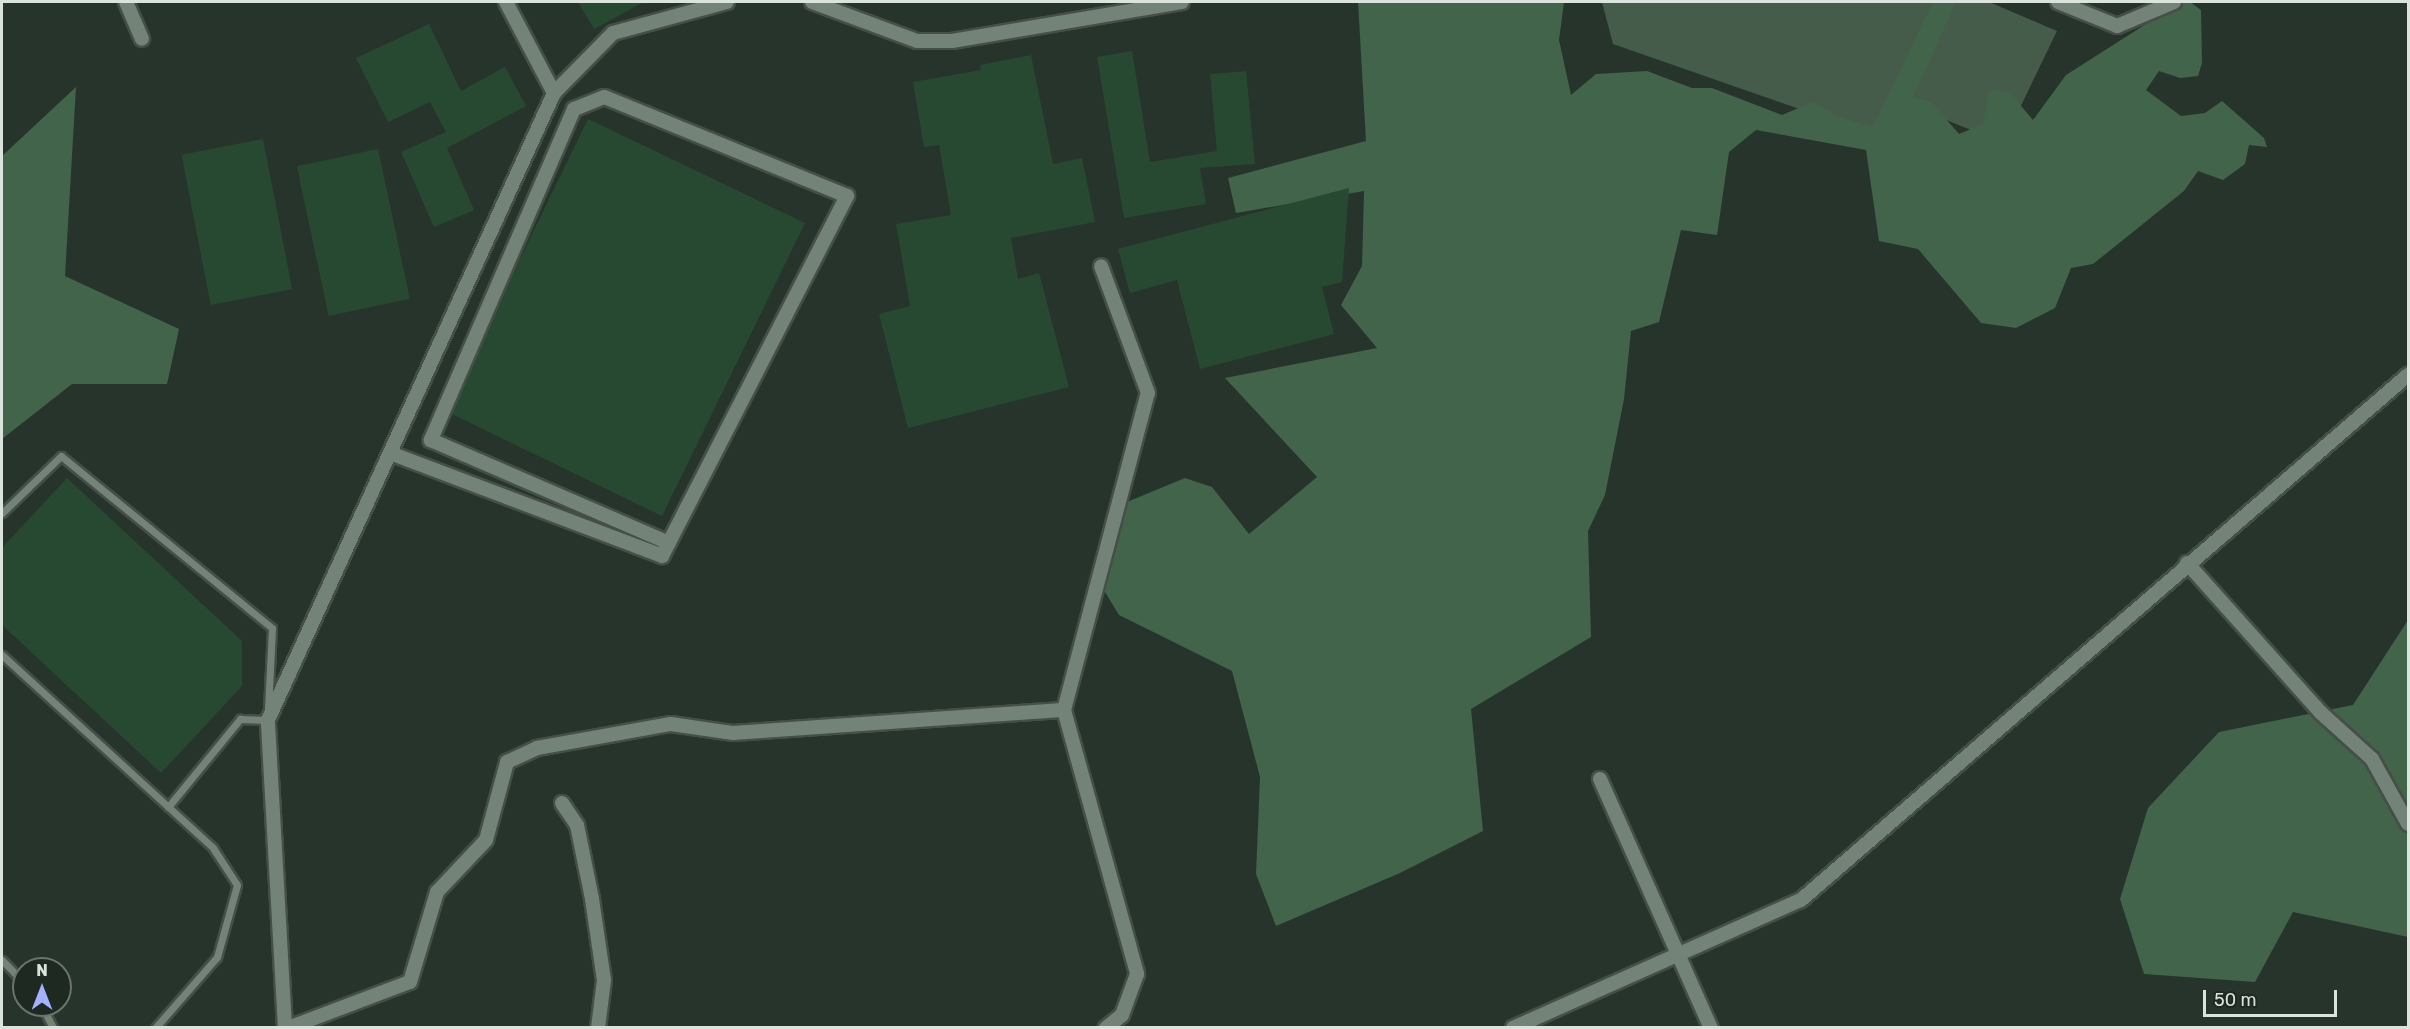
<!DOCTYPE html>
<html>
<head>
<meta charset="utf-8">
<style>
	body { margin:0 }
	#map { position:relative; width:2410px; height:1029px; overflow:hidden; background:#27342b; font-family:Rubik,sans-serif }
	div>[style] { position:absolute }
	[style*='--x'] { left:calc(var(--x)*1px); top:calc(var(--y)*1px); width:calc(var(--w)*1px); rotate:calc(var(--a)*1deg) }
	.green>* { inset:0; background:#465c4b }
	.forest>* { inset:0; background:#41644b }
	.building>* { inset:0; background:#274932; transform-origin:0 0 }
	.roads { filter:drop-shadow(2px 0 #454f48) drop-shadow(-2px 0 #454f48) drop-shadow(0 2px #454f48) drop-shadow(0 -2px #454f48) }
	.service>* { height:7px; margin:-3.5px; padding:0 3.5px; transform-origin:3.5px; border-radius:3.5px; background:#748378 }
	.minor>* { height:14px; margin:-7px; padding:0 7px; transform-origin:7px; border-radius:7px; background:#748378 }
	span { translate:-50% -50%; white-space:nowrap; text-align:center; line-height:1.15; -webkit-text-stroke:6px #1e2a21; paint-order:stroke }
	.frame { position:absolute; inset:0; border:3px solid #dbe3dd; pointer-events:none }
	.north { position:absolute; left:12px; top:957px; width:60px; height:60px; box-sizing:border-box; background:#1e2a21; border:2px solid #6a746c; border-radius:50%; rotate:0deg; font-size:16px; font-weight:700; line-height:24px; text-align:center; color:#dbe3dd }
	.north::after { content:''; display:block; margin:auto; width:21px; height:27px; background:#a3b2fd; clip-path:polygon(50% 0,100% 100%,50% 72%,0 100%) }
	.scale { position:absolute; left:2203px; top:990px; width:134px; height:27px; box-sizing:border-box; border:3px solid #dbe3dd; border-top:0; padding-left:8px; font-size:18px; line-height:21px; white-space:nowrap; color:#dbe3dd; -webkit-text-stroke:4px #1e2a21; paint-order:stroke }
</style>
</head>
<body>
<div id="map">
	<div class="green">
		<i style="clip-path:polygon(1602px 2px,1942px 2px,1874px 135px,1613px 44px)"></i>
		<i style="clip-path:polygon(1950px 2px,1989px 2px,2057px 31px,2003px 143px,1907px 104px)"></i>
	</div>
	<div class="forest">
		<i style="clip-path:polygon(1358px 2px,1564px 2px,1559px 40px,1571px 95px,1596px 74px,1647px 71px,1692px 88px,1712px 88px,1782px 115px,1813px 102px,1837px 116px,1873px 127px,1933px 2px,1956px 2px,1913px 97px,1931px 102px,1959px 134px,1983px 124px,1989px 89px,2010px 93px,2033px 120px,2066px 75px,2157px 17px,2160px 2px,2190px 2px,2201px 10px,2202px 63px,2198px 76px,2180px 78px,2159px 71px,2146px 90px,2181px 116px,2205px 113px,2222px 101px,2264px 138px,2267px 147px,2249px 145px,2245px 164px,2223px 180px,2198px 171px,2184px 191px,2093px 264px,2071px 268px,2055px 308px,2016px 328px,1981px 323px,1918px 249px,1879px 241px,1866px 150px,1756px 130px,1729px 152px,1717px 235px,1681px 230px,1659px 322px,1631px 331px,1624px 399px,1605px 495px,1588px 531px,1591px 637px,1471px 709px,1483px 831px,1400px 873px,1276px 926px,1256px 874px,1260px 777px,1232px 671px,1119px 615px,1102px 587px,1127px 502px,1185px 478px,1212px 487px,1249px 534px,1317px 477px,1225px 378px,1377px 348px,1341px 305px,1362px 266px,1364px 191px,1236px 213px,1228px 178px,1366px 141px)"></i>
		<i style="clip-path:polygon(76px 87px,65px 276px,179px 329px,167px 384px,72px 384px,2px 439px,2px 156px)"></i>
		<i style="clip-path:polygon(2408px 620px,2408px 937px,2293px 912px,2255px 982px,2144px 974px,2120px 899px,2148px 808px,2219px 732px,2353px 705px)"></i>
	</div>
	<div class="building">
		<i style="clip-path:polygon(578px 2px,644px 2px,594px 29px)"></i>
		<i style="clip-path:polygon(429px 24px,461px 91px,505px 67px,526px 106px,447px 148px,474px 210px,434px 227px,401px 152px,446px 132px,430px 102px,388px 122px,356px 58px)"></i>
		<i style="clip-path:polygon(1132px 51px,1150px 162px,1217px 151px,1210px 74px,1246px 71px,1255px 164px,1200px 168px,1206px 204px,1124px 218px,1097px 57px)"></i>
		<i style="clip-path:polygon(1031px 55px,1053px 164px,1082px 158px,1095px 222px,1011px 238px,1018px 279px,1039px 273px,1069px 387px,908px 428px,879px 314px,910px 306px,896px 224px,951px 215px,939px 145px,924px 147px,913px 82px,981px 70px,980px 65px)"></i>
		<i style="clip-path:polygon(588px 119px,805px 223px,662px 516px,452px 414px,515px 269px)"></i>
		<i style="left:263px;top:139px;width:153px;height:83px;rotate:79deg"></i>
		<i style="left:378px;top:149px;width:153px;height:83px;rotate:78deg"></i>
		<i style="clip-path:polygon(1349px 188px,1342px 282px,1322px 287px,1334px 334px,1200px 369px,1177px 280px,1130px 293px,1118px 249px)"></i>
		<i style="clip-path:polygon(67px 478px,242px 641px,242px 686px,161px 773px,2px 625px,2px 548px)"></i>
	</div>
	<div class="roads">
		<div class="service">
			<i style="--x:2;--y:513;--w:82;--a:-44"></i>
			<i style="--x:61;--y:456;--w:272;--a:39.2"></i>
			<i style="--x:272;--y:628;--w:81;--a:92.8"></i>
			<i style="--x:2;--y:655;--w:286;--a:42.4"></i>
			<i style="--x:213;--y:848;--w:44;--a:57"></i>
			<i style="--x:237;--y:885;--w:75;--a:105.5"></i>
			<i style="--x:217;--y:957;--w:94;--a:131.1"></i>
			<i style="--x:168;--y:807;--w:114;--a:-50.7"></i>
			<i style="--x:240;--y:719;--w:28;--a:2"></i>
			<i style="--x:2;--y:960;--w:32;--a:46"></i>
			<i style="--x:41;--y:1005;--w:26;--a:62"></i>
		</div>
		<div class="minor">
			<i style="--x:126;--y:2;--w:40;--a:66.6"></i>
			<i style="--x:812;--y:2;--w:112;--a:20.4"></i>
			<i style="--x:917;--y:41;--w:35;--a:0"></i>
			<i style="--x:952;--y:41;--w:233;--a:-9.6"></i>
			<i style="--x:2058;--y:2;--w:64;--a:22.1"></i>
			<i style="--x:2117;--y:26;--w:62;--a:-22.8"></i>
			<i style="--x:554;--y:93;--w:84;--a:-45.5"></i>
			<i style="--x:613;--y:33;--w:118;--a:-15.2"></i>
			<i style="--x:390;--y:453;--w:291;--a:20.7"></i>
			<i style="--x:662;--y:556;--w:405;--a:-62.8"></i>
			<i style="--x:847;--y:196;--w:262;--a:-157.8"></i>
			<i style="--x:604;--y:97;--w:32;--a:158"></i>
			<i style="--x:574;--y:109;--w:361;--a:113.4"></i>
			<i style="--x:431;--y:440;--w:259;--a:23.4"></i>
			<i style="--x:2187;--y:563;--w:200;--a:48.2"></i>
			<i style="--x:2320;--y:712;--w:70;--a:42.1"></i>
			<i style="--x:2372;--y:759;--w:74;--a:61"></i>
			<i style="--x:1064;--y:710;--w:328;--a:-75.2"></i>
			<i style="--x:1148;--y:393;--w:135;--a:-110.3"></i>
			<i style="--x:1600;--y:779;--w:273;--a:66"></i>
			<i style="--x:562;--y:803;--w:27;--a:56"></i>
			<i style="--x:577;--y:825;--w:76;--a:78.5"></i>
			<i style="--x:592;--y:899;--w:82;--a:81.6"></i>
			<i style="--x:604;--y:980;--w:48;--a:97.1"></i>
			<i style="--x:285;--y:1028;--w:308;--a:-93.2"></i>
			<i style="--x:268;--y:720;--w:689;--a:-65.48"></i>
			<i style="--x:554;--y:93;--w:103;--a:-117.8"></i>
			<i style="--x:288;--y:1028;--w:130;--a:-20.7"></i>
			<i style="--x:410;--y:982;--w:94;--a:-73.3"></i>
			<i style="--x:437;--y:892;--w:71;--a:-46.7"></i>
			<i style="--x:486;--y:840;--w:81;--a:-74.9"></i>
			<i style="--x:507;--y:762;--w:33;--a:-25"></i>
			<i style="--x:537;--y:748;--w:136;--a:-10.2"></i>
			<i style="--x:671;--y:724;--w:63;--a:8.3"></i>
			<i style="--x:733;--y:733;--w:332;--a:-4"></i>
			<i style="--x:1064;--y:710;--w:274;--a:74.5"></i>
			<i style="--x:1137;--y:974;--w:44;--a:110.1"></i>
			<i style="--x:1122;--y:1015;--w:21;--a:141"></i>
			<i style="--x:1513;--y:1028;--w:315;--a:-24"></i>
			<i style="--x:1801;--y:900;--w:803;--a:-40.86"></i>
		</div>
	</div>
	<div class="frame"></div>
	<div class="north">N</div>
	<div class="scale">50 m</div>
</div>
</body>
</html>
